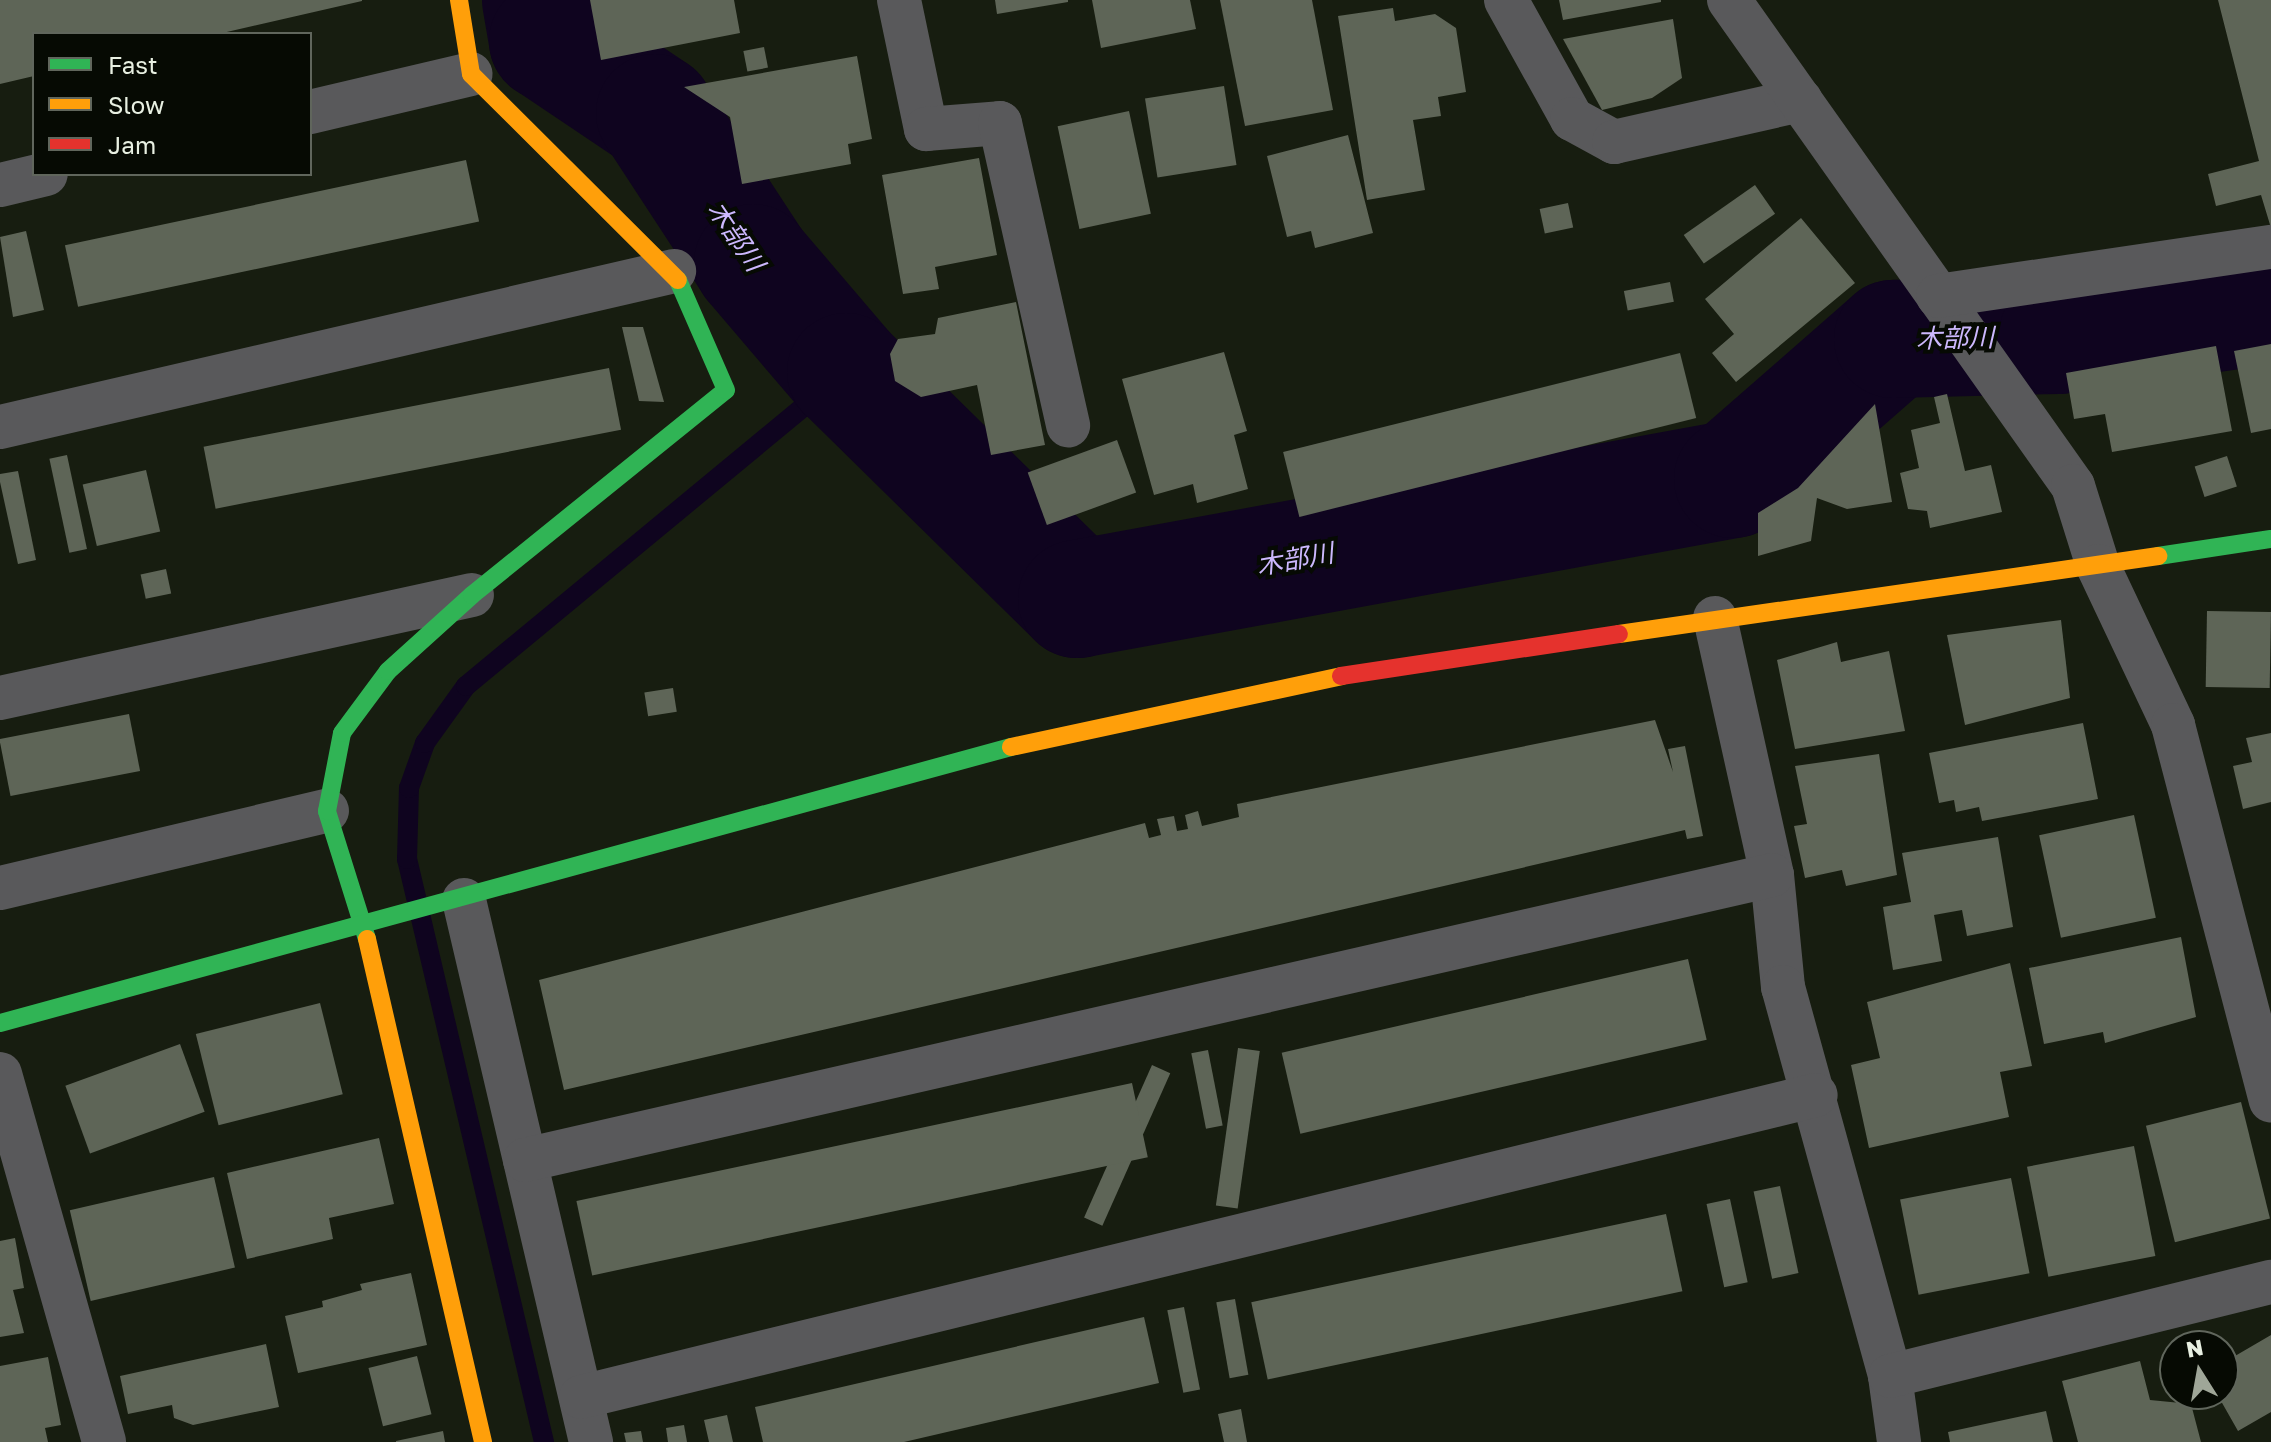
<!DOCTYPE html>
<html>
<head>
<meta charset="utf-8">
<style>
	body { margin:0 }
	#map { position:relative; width:2271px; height:1442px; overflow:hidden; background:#171d10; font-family:"Golos Text","Noto Sans JP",sans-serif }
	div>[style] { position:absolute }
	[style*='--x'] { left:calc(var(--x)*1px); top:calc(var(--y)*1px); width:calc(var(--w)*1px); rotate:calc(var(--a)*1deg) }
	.stream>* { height:20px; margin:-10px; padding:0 10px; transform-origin:10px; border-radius:10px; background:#0f041f }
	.river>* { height:118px; margin:-59px; padding:0 59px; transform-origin:59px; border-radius:59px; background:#0f041f }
	.building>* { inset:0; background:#5e6557; transform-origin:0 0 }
	.street>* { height:44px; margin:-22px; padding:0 22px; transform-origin:22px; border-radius:22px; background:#59595b }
	.fast>* { height:18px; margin:-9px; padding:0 9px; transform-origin:9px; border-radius:9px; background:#30b455 }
	.slow>* { height:18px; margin:-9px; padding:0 9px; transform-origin:9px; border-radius:9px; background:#ff9f0a }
	.jam>* { height:18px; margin:-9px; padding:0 9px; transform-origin:9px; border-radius:9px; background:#e5322d }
	span { translate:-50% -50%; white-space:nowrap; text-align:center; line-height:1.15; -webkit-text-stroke:8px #060a03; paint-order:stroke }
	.water-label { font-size:26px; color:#ccb8fd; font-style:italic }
	.legend { position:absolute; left:32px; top:32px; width:280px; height:144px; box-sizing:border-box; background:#060a03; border:2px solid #60665c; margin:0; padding:10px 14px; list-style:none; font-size:24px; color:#e8f0e2 }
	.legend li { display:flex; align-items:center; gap:16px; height:40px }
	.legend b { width:40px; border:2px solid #60665c }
	.north { position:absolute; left:2159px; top:1330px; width:80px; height:80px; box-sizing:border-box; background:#060a03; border:2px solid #60665c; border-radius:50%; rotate:349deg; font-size:22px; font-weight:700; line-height:32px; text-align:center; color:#e8f0e2 }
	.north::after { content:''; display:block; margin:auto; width:28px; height:36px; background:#9fa698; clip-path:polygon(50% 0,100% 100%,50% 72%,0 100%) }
</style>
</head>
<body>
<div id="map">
	<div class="stream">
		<i style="--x:544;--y:1442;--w:599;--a:-103.22"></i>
		<i style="--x:407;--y:859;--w:71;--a:-88.4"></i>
		<i style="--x:409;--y:788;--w:48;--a:-70.4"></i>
		<i style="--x:425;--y:743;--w:70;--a:-54.3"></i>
		<i style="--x:466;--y:686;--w:493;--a:-39.6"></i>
	</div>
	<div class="river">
		<i style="--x:541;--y:0;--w:42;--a:80.3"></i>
		<i style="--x:548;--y:41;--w:129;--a:33.9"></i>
		<i style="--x:655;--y:113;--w:179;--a:56.8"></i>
		<i style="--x:753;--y:263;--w:143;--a:49.5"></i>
		<i style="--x:846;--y:372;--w:324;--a:44.5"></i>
		<i style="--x:1077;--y:599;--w:667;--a:-10.37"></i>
		<i style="--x:1733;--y:479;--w:213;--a:-41.2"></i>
		<i style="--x:1893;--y:339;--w:165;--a:-1.4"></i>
		<i style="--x:2058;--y:335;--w:215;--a:-8"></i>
	</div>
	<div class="building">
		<i style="clip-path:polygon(0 0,362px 0,362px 1px,218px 34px,34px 34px,34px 76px,0 84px)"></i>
		<i style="clip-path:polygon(590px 0,734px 0,740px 33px,601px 60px)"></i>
		<i style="clip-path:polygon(995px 0,1068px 0,1068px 2px,997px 14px)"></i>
		<i style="clip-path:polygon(1092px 0,1190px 0,1196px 29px,1101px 48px)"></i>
		<i style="clip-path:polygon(1220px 0,1312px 0,1333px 110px,1245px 126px)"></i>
		<i style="clip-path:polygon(1559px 0,1661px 0,1661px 2px,1563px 20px)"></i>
		<i style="clip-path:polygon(2218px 0,2271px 0,2271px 228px,2261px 195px,2216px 206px,2208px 174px,2259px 161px)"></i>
		<i style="clip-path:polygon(1393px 8px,1395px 21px,1435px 14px,1456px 28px,1466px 92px,1438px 97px,1441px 116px,1413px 120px,1425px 190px,1367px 200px,1338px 16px)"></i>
		<i style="clip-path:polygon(1673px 19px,1682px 78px,1652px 98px,1602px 110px,1563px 39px)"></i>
		<i style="left:764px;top:47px;width:21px;height:21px;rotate:79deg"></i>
		<i style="clip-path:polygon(857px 56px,872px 139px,848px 144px,851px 164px,742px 184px,730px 117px,684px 87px)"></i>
		<i style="left:1224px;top:86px;width:80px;height:80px;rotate:81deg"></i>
		<i style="left:1129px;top:111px;width:105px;height:73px;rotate:78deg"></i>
		<i style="clip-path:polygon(1348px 135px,1373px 233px,1315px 248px,1311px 231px,1287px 237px,1267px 156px)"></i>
		<i style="clip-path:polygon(979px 158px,997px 255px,935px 267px,939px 289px,903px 294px,882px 175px)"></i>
		<i style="left:466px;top:160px;width:63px;height:410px;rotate:78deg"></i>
		<i style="left:1755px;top:185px;width:35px;height:87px;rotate:55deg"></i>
		<i style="left:1568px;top:203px;width:25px;height:29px;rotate:78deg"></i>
		<i style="clip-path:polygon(1801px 218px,1855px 283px,1736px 382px,1712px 353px,1734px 334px,1705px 299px)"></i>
		<i style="clip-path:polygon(26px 231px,44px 310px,13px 317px,0 237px)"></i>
		<i style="left:1670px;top:282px;width:20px;height:47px;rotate:79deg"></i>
		<i style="clip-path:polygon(1016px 302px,1045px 445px,991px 455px,977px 385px,921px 397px,895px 381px,890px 354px,898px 339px,935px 334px,938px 318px)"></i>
		<i style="clip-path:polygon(622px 327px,643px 327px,664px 402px,639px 401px)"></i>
		<i style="clip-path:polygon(2271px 344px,2271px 429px,2251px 433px,2234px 351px)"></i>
		<i style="clip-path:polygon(2216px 346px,2232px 431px,2112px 452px,2105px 414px,2074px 419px,2066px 373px)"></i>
		<i style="clip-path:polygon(1224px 352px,1247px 431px,1234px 435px,1248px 489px,1197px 503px,1193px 484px,1154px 495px,1122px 379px)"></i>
		<i style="left:1680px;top:353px;width:67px;height:409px;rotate:76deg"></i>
		<i style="left:609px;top:368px;width:63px;height:413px;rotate:79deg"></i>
		<i style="clip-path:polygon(1947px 394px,1965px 471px,1991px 465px,2002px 512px,1930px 528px,1927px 511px,1908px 509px,1900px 473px,1919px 468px,1911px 430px,1940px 423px,1934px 397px)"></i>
		<i style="clip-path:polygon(1875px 404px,1892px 502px,1847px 509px,1817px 498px,1811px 541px,1758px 556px,1758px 513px,1798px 488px)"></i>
		<i style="left:1117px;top:440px;width:56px;height:95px;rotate:70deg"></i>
		<i style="left:67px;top:455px;width:96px;height:18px;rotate:78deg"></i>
		<i style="left:2227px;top:456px;width:32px;height:34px;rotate:72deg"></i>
		<i style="left:146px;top:470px;width:63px;height:65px;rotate:77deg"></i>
		<i style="clip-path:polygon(18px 471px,36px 560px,18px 564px,0 482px,0 474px)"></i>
		<i style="left:166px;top:569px;width:25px;height:26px;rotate:78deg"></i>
		<i style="left:2207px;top:611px;width:64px;height:76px;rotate:1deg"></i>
		<i style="clip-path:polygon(2061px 620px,2070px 698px,1965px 725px,1947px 635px)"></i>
		<i style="clip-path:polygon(1837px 642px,1841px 662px,1889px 651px,1905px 731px,1795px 749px,1777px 660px)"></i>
		<i style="left:673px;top:688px;width:24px;height:29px;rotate:81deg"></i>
		<i style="left:129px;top:714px;width:58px;height:132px;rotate:79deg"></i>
		<i style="clip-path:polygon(1655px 720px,1673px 772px,1668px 749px,1685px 746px,1703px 836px,1687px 839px,1685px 830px,564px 1090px,539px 980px,1145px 823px,1149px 838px,1161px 835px,1157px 819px,1174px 816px,1177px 831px,1188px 829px,1185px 815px,1198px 811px,1202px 826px,1239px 817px,1237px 804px)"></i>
		<i style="clip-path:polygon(2083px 723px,2098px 799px,1982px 821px,1979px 807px,1956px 812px,1954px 800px,1939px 803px,1929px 753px)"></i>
		<i style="clip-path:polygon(2271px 733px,2271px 802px,2243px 809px,2233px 766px,2252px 762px,2246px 738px)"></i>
		<i style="clip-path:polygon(1879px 754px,1897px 875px,1846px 886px,1842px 870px,1805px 878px,1794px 826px,1807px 824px,1795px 766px)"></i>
		<i style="left:2134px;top:815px;width:105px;height:97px;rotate:78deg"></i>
		<i style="clip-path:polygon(1998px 837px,2013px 927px,1967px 936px,1962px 910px,1934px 915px,1942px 961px,1893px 970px,1883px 907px,1911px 902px,1902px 853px)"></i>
		<i style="clip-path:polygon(2181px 937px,2196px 1017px,2105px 1043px,2103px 1032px,2044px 1044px,2029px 968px)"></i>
		<i style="left:1688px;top:959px;width:83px;height:417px;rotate:77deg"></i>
		<i style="clip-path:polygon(2010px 963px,2032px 1066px,2000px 1072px,2009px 1117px,1869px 1148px,1851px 1065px,1880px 1058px,1867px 1002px)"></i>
		<i style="left:320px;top:1003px;width:94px;height:128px;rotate:76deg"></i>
		<i style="left:180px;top:1044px;width:72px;height:122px;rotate:70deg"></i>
		<i style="left:1238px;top:1048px;width:22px;height:159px;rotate:8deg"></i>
		<i style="left:1208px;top:1050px;width:77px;height:17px;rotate:79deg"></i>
		<i style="left:1152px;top:1065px;width:20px;height:167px;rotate:24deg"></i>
		<i style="left:1132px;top:1083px;width:76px;height:568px;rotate:78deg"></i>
		<i style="left:2241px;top:1102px;width:120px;height:98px;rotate:76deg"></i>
		<i style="clip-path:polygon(379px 1138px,394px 1204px,329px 1218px,333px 1239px,247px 1259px,227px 1173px)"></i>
		<i style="left:2134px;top:1146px;width:112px;height:109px;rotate:79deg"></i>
		<i style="left:214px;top:1177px;width:93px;height:148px;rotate:77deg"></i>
		<i style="left:2011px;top:1178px;width:97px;height:113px;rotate:79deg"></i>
		<i style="left:1780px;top:1186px;width:89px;height:27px;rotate:78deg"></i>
		<i style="left:1730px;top:1199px;width:85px;height:24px;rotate:78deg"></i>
		<i style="left:1666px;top:1214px;width:79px;height:424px;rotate:78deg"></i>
		<i style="clip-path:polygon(15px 1238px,24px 1288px,13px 1290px,24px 1333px,0 1337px,0 1241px)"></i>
		<i style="clip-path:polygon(411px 1273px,427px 1345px,298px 1373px,285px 1316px,323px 1307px,322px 1301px,362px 1290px,360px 1284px)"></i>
		<i style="left:1235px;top:1299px;width:77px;height:19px;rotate:80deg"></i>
		<i style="left:1184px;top:1307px;width:84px;height:17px;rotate:79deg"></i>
		<i style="clip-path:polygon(1144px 1317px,1159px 1383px,904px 1442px,763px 1442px,755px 1407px)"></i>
		<i style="clip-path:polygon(2271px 1335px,2271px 1412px,2238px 1431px,2217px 1394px,2223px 1394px,2223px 1363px)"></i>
		<i style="clip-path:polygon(266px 1344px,279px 1407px,193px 1425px,174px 1418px,172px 1405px,128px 1414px,120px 1376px)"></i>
		<i style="left:417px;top:1356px;width:60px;height:50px;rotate:76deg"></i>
		<i style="clip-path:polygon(48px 1357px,61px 1425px,45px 1428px,48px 1442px,0 1442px,0 1366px)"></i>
		<i style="clip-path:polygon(2140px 1361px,2150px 1400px,2191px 1404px,2201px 1442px,2078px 1442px,2062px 1381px)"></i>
		<i style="clip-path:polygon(1241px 1409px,1247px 1442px,1224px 1442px,1218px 1414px)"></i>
		<i style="clip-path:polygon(2046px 1411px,2053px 1442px,1950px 1442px,1948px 1432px)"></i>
		<i style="clip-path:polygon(727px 1415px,733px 1442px,709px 1442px,704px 1420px)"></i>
		<i style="clip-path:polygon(684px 1425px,687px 1442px,668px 1442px,666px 1428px)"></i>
		<i style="clip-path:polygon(443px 1431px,445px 1442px,396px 1442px,396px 1441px)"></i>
		<i style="clip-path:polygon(641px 1431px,643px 1442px,626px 1442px,624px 1433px)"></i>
	</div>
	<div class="street">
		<i style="--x:899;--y:0;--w:132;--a:78.2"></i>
		<i style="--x:926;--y:129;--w:74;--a:-4.6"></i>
		<i style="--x:1000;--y:123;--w:310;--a:77.3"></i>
		<i style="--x:1506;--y:0;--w:136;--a:61"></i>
		<i style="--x:1572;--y:119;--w:48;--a:28.7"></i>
		<i style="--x:1614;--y:142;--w:191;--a:-12.7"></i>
		<i style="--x:1729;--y:0;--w:595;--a:54.71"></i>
		<i style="--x:2073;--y:486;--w:84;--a:72.6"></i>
		<i style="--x:2098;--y:566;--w:176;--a:64.7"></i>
		<i style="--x:2173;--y:725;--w:388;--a:75.4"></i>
		<i style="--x:310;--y:112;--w:165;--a:-13.3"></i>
		<i style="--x:0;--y:185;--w:47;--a:-13.4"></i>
		<i style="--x:1938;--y:296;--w:337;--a:-8.4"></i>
		<i style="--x:0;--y:427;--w:692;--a:-13.03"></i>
		<i style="--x:1715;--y:618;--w:263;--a:77.5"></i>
		<i style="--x:1772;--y:875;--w:113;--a:84.4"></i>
		<i style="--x:1783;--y:987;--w:403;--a:74.6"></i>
		<i style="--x:1890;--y:1376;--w:67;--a:82.2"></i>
		<i style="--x:0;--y:698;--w:483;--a:-12.3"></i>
		<i style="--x:0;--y:888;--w:336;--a:-13.3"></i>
		<i style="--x:464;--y:900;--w:557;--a:76.81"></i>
		<i style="--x:0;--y:1074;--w:382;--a:74.2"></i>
		<i style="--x:525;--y:1160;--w:1279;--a:-12.87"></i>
		<i style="--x:1890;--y:1376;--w:392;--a:-13.9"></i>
		<i style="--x:581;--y:1397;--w:1271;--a:-13.74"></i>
	</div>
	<div class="fast">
		<i style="--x:2158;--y:556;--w:114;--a:-8.6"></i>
		<i style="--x:367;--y:939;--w:134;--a:-107.4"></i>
		<i style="--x:327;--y:811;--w:79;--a:-79.1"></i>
		<i style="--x:342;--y:733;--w:77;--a:-53.4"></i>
		<i style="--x:388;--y:671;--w:113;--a:-42.1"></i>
		<i style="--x:472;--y:595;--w:326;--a:-38.9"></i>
		<i style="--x:726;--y:390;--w:120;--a:-113.6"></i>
		<i style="--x:0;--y:1023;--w:1048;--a:-15.27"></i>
	</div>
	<div class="slow">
		<i style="--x:459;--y:0;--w:75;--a:80.8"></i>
		<i style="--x:471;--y:74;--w:292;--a:44.9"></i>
		<i style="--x:1619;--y:634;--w:545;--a:-8.23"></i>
		<i style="--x:1011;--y:747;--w:338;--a:-12.1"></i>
		<i style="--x:367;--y:939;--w:516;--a:77.01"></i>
	</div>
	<div class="jam">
		<i style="--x:1341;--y:676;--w:281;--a:-8.6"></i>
	</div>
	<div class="water-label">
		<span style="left:736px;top:236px;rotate:56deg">木部川</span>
		<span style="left:1955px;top:338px;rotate:-1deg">木部川</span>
		<span style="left:1295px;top:559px;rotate:-10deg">木部川</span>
	</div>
	<ul class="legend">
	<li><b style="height:10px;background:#30b455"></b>Fast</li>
	<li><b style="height:10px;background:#ff9f0a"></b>Slow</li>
	<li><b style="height:10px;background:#e5322d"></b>Jam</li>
	</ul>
	<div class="north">N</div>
</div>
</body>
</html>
